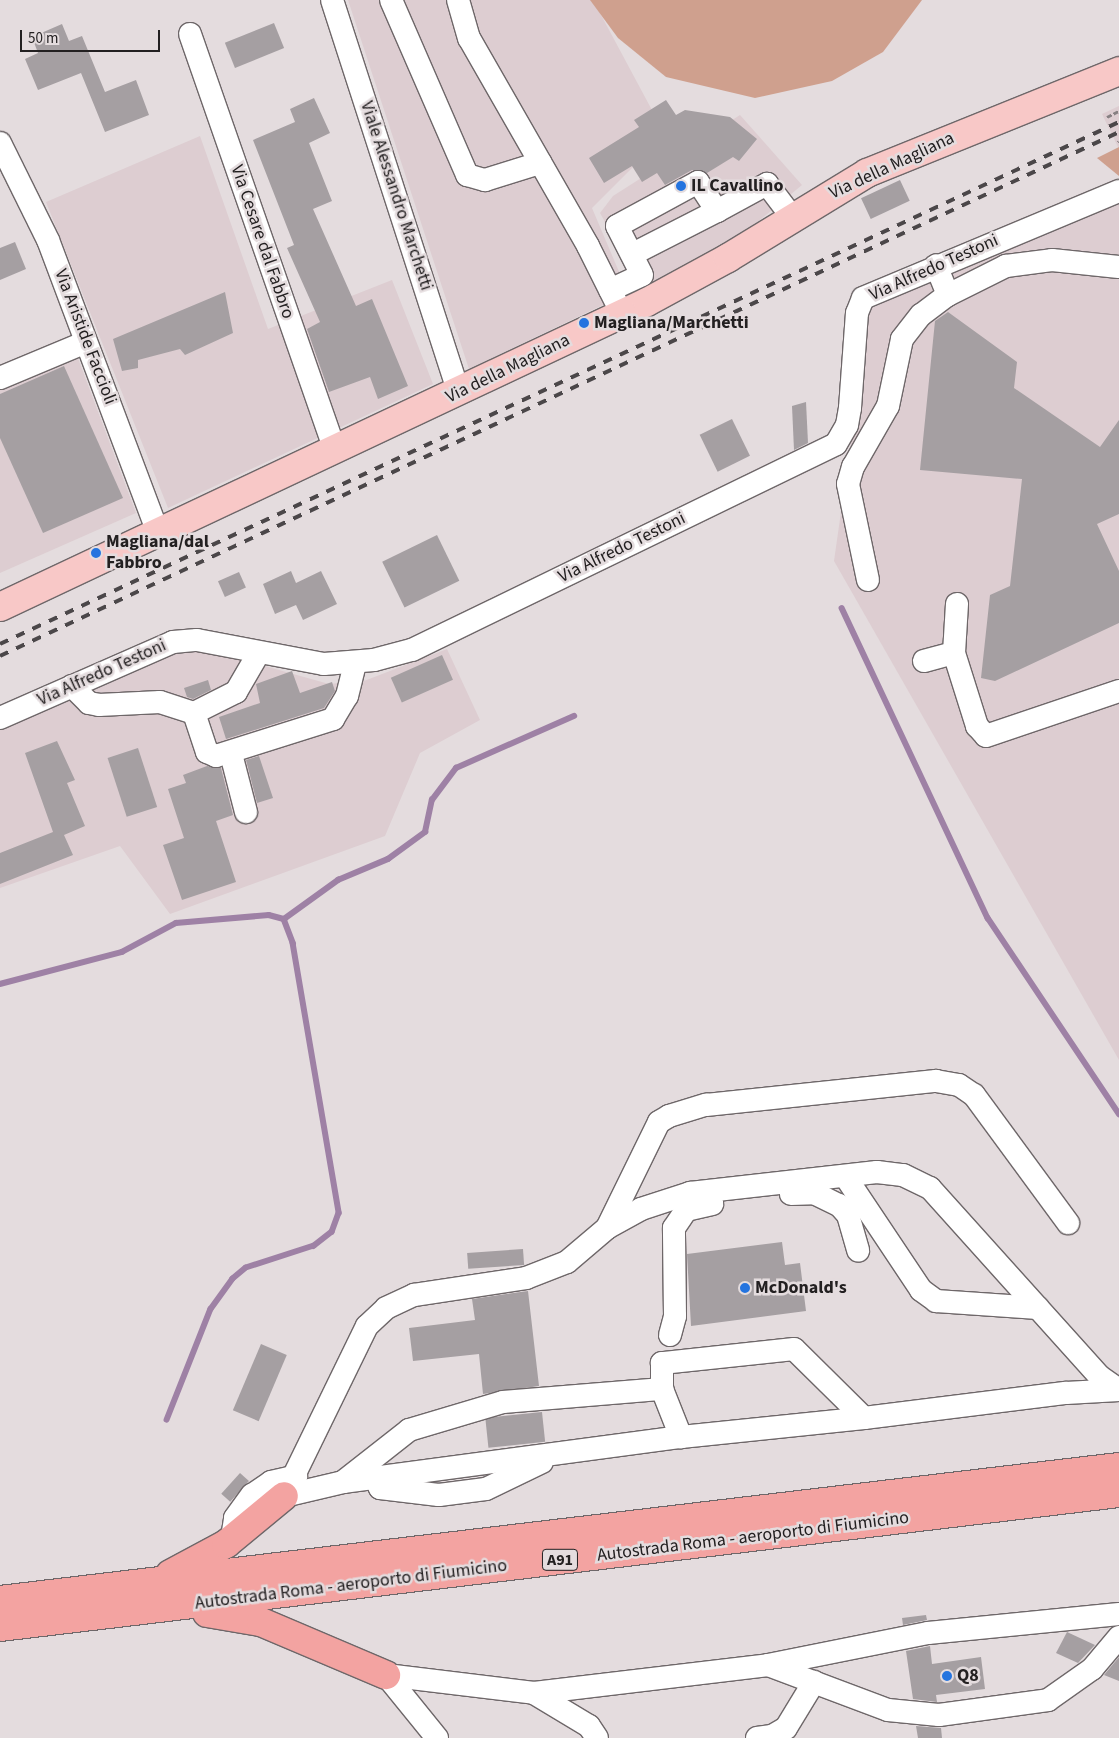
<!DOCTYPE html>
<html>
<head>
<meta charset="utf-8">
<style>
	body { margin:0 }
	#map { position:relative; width:1119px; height:1738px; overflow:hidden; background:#e4dcde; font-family:"Source Sans 3",sans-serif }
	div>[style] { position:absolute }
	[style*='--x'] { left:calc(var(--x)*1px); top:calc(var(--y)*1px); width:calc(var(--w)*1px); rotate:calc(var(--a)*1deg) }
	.built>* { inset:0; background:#ddcdd1 }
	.green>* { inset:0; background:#cfa08e }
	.stream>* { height:5.5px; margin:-2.75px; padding:0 2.75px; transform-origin:2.75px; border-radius:2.75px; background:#9e81a5 }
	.building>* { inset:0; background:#a59fa2; transform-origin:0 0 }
	.path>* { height:3px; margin-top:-1.5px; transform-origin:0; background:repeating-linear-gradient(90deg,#868082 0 5px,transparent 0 7.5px) }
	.roads { filter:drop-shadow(1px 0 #6e6769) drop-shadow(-1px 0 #6e6769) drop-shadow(0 1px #6e6769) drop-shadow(0 -1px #6e6769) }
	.minor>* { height:22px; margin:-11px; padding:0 11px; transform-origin:11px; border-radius:11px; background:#fff }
	.major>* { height:28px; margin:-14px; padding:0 14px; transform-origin:14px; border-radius:14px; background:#f8c8c7 }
	.highway>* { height:28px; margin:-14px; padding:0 14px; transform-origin:14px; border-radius:14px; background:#f3a3a1 }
	.rail>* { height:4px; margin-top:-2px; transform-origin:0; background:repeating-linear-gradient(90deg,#4b4749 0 9px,transparent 0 18px) }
	.dots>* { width:14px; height:14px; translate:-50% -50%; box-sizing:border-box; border:2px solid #e4dcde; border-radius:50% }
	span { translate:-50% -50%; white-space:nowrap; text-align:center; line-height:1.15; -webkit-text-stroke:5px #e4dcde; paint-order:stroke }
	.shield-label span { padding:1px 4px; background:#e4dcde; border:1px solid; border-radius:4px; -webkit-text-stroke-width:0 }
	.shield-label { font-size:16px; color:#232021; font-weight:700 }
	.street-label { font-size:18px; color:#232021 }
	.poi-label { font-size:18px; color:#232021; font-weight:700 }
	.left { translate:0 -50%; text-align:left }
	.scale { position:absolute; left:20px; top:30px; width:140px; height:22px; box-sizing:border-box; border:2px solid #232021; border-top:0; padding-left:6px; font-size:15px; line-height:18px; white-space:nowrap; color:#232021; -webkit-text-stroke:4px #e4dcde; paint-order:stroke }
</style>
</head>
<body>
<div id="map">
	<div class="built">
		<i style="clip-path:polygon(348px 0,593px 0,668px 140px,637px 163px,592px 208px,628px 293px,469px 369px)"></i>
		<i style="clip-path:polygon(1119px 106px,1119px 147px,1118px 147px,1102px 114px)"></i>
		<i style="clip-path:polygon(740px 115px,802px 185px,749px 229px,643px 290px,600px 213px,613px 196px)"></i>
		<i style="clip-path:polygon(200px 136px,268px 329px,392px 280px,433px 384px,168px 508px,46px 202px)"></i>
		<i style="clip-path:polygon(1119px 195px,1119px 1060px,834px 561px,870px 309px)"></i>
		<i style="clip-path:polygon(76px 353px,136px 513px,0 573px,0 387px)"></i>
		<i style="clip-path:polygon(204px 649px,329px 684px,364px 681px,447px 649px,480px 720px,420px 753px,385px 836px,170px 914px,120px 846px,0 888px,0 726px,163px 653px)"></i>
	</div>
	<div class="green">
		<i style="clip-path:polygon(590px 0,922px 0,883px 52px,832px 81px,755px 98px,666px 77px,618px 38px)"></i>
		<i style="clip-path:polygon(1119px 147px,1119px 176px,1097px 158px)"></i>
	</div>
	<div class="stream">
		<i style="--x:842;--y:608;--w:343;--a:64.8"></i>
		<i style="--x:988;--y:918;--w:236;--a:56.2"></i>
		<i style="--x:284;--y:919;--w:67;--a:-35.8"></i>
		<i style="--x:338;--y:880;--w:54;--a:-22.8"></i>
		<i style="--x:388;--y:859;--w:46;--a:-36.1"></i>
		<i style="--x:425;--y:832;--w:33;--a:-78"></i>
		<i style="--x:432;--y:800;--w:40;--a:-53"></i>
		<i style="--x:456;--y:768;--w:129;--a:-23.8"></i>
		<i style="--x:0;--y:984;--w:126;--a:-14.7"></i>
		<i style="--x:122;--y:952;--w:61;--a:-28.2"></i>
		<i style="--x:176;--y:923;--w:93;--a:-4.9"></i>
		<i style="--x:269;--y:915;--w:16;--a:15"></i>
		<i style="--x:284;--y:919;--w:26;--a:69"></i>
		<i style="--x:293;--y:943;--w:274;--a:80.3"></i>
		<i style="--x:339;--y:1213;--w:20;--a:110"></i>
		<i style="--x:332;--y:1232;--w:23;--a:142"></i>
		<i style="--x:314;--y:1246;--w:71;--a:162.1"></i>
		<i style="--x:246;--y:1268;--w:17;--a:140"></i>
		<i style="--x:233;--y:1279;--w:37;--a:126"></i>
		<i style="--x:211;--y:1309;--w:119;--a:111.6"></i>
	</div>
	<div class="building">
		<i style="left:274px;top:23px;width:27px;height:53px;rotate:68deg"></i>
		<i style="clip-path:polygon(62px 24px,69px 41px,82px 36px,105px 92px,136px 80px,149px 115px,105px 132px,81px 73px,38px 90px,25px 59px,38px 53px,32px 37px)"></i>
		<i style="clip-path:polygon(314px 98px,330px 133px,309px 143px,332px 201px,313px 209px,356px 306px,372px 299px,408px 386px,378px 399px,370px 377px,329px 392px,307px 329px,320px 322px,287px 248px,294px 245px,253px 140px,295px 122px,290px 109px)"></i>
		<i style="clip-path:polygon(666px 100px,676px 115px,685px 110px,730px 117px,757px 139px,739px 161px,733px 157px,707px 173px,692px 170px,665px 185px,657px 173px,642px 182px,632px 166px,604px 183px,589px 158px,639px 127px,634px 120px)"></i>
		<i style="left:900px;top:180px;width:23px;height:43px;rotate:65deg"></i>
		<i style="clip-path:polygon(15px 242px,26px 269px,0 280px,0 248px)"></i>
		<i style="clip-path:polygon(225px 292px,233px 333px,185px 355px,180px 349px,138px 360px,138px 368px,122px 371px,113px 339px)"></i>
		<i style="clip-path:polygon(948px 312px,1017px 362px,1014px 388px,1100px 447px,1119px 420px,1119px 514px,1097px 524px,1119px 571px,1119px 623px,995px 681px,981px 678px,990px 595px,1010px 586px,1022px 479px,920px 470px,935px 321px)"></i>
		<i style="clip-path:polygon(64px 366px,123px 498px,43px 533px,0 438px,0 394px)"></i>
		<i style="clip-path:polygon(806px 402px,808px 443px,794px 450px,792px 406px)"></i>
		<i style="left:732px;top:419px;width:41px;height:36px;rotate:64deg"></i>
		<i style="left:437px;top:535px;width:51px;height:61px;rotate:64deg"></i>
		<i style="clip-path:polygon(291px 571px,296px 583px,321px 571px,337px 604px,303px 620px,296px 605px,275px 614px,263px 584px)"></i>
		<i style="left:239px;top:572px;width:17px;height:23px;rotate:66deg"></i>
		<i style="left:442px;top:655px;width:27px;height:56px;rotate:66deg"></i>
		<i style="clip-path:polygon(292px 671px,300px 693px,332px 682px,335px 691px,324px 708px,226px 739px,219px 717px,260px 703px,256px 684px)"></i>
		<i style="clip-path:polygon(208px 680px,211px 690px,193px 699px,187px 697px,184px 688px)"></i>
		<i style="clip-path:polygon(57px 741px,75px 780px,67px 783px,85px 826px,64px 835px,73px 855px,0 884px,0 853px,53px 832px,25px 753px)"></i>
		<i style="left:138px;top:748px;width:62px;height:32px;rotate:72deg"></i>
		<i style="clip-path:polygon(259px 756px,273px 798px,257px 803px,246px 760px)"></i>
		<i style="clip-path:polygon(207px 766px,221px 768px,233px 815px,216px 821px,236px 882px,182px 900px,163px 845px,184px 838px,168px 789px,186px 783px,183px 775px)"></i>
		<i style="clip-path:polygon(782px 1242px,785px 1265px,800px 1263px,806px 1311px,691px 1326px,687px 1254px)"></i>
		<i style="left:523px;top:1249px;width:16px;height:56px;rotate:86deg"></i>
		<i style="clip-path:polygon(528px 1291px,539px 1386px,483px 1394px,479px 1354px,413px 1361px,409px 1328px,475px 1320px,472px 1299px)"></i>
		<i style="left:261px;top:1344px;width:28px;height:72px;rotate:23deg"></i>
		<i style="left:542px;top:1412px;width:30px;height:57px;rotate:84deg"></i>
		<i style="left:240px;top:1473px;width:12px;height:28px;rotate:42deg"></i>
		<i style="clip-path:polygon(926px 1615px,927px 1620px,903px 1625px,902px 1618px)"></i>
		<i style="clip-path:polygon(1067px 1632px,1095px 1645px,1078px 1663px,1056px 1653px)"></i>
		<i style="clip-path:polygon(930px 1646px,932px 1664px,981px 1657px,985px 1689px,936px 1695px,937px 1702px,913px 1699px,906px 1651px)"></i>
		<i style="clip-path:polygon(1119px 1657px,1119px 1681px,1104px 1675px)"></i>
		<i style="clip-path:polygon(916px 1726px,941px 1728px,942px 1738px,918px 1738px)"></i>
	</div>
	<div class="path">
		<i style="--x:1107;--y:117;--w:13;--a:-27"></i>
		<i style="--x:1118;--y:142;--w:1;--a:-45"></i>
	</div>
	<div class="roads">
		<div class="minor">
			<i style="--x:332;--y:0;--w:413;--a:72.1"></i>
			<i style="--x:391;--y:0;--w:191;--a:66.5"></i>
			<i style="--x:467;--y:175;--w:19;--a:16"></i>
			<i style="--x:485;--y:180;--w:58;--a:-17.2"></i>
			<i style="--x:458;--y:0;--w:40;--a:74"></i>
			<i style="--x:469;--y:38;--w:240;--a:60.2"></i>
			<i style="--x:588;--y:246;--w:76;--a:63.4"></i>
			<i style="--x:190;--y:34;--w:441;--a:70.8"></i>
			<i style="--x:0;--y:143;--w:108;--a:63.7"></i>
			<i style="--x:48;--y:240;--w:315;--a:69.4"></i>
			<i style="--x:717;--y:211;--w:57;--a:-28.4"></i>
			<i style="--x:767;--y:184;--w:41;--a:52.9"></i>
			<i style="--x:610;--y:290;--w:35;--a:-25"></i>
			<i style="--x:642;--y:275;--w:55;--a:-117"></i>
			<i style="--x:617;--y:226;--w:92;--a:-28.5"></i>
			<i style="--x:698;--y:182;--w:35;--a:57"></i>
			<i style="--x:717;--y:211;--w:94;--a:152.9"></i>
			<i style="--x:948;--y:295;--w:65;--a:-26.6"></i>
			<i style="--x:1006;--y:266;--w:46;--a:-7.4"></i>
			<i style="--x:1052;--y:260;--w:67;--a:6"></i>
			<i style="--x:0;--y:378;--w:93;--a:-22.7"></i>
			<i style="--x:868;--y:580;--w:98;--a:-101.8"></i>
			<i style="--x:848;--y:484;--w:18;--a:-74"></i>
			<i style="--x:853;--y:467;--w:70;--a:-60.2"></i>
			<i style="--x:888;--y:406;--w:68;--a:-78.2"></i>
			<i style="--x:902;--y:339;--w:31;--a:-52"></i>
			<i style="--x:921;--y:315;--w:34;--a:-37"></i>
			<i style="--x:948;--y:295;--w:32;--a:-112"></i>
			<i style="--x:957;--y:604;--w:49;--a:93.5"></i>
			<i style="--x:954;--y:653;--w:77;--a:72.5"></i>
			<i style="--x:977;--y:726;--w:13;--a:48"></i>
			<i style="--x:986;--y:736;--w:140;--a:-18.7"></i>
			<i style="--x:924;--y:661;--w:31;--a:-15"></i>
			<i style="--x:72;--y:686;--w:24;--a:45"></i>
			<i style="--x:89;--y:703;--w:10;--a:11"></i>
			<i style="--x:99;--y:705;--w:61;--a:-2.8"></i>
			<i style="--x:160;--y:702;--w:36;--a:18"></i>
			<i style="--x:194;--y:713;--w:41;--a:71.6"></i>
			<i style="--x:207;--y:752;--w:10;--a:24"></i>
			<i style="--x:216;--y:756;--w:123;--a:-17.5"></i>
			<i style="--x:333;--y:719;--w:27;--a:-59"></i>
			<i style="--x:347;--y:696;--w:34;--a:-76"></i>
			<i style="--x:194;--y:713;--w:47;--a:-26.6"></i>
			<i style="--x:236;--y:692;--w:44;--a:-59.9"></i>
			<i style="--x:0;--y:718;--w:189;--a:-23.7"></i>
			<i style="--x:173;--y:642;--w:24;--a:-5"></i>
			<i style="--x:197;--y:640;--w:129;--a:10.7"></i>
			<i style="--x:324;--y:664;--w:50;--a:-4.6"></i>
			<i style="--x:374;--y:660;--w:39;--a:-15"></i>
			<i style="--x:412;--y:650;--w:471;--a:-25.9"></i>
			<i style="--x:836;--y:444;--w:22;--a:-60"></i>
			<i style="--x:847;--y:425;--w:17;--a:-80"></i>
			<i style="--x:850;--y:408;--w:95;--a:-85.8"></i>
			<i style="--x:857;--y:313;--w:16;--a:-68"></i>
			<i style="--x:863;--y:298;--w:277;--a:-22.7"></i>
			<i style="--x:231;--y:754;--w:60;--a:75.5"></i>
			<i style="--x:845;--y:1176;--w:137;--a:56.3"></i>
			<i style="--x:921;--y:1290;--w:19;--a:36"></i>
			<i style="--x:936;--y:1301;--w:102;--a:3.9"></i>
			<i style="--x:791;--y:1194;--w:23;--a:-2"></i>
			<i style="--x:814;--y:1193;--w:28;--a:26"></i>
			<i style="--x:839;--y:1205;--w:13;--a:48"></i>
			<i style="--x:848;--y:1215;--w:37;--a:74"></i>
			<i style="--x:607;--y:1228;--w:118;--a:-63.9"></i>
			<i style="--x:659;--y:1122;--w:12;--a:-31"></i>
			<i style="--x:669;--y:1116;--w:39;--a:-17"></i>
			<i style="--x:706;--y:1105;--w:231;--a:-6"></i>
			<i style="--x:936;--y:1081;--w:23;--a:10"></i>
			<i style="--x:959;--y:1085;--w:18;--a:34"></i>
			<i style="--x:974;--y:1095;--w:159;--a:53.7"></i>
			<i style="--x:670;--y:1335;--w:20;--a:-75"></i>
			<i style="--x:675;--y:1316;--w:88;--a:-90.7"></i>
			<i style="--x:674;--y:1228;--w:22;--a:-56"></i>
			<i style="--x:686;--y:1210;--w:27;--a:-13"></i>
			<i style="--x:864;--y:1418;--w:98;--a:-135.4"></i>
			<i style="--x:794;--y:1349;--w:133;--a:173.9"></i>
			<i style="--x:662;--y:1363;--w:26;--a:90"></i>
			<i style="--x:662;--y:1389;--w:52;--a:68.4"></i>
			<i style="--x:681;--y:1437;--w:184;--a:-5.9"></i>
			<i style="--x:864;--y:1418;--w:204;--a:-7.1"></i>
			<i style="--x:1066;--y:1393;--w:53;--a:-3.2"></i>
			<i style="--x:376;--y:1480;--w:9;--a:63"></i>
			<i style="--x:380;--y:1488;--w:59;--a:6.8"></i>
			<i style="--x:439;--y:1495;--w:47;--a:-7.3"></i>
			<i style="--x:486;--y:1489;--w:62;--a:-25.7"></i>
			<i style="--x:343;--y:1482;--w:341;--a:-7.6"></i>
			<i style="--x:284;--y:1496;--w:189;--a:-64"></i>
			<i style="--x:367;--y:1326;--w:26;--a:-43"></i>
			<i style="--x:386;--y:1308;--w:31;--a:-25"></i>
			<i style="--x:414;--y:1295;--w:113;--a:-8.6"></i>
			<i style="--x:526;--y:1278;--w:44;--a:-21.3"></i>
			<i style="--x:567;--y:1262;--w:52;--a:-40.4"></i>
			<i style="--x:607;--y:1228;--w:39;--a:-29"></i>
			<i style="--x:641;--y:1209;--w:52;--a:-18.1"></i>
			<i style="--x:690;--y:1193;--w:188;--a:-6.4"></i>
			<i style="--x:877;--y:1172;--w:26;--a:7"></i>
			<i style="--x:903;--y:1175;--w:30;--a:26"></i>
			<i style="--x:930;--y:1188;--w:253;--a:48"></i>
			<i style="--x:1099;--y:1376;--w:24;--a:35"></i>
			<i style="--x:284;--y:1496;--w:61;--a:-13.3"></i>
			<i style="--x:343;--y:1482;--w:84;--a:-38.2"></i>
			<i style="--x:409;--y:1430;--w:98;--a:-16.6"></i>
			<i style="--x:503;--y:1402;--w:160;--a:-4.7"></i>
			<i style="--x:232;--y:1538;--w:20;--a:-81"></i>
			<i style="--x:235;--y:1518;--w:29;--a:-54"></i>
			<i style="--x:252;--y:1495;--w:23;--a:-34"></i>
			<i style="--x:271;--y:1482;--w:26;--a:-13"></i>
			<i style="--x:768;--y:1665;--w:128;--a:20.6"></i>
			<i style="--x:888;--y:1710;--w:51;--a:5.6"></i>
			<i style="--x:939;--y:1715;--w:110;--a:-7.8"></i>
			<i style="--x:1048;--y:1700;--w:54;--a:-35.2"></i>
			<i style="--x:1092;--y:1669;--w:42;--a:-49.8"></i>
			<i style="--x:386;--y:1675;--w:149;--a:6.9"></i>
			<i style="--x:534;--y:1693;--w:236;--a:-6.8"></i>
			<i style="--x:768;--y:1665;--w:163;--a:-11.3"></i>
			<i style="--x:928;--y:1633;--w:192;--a:-5.7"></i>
			<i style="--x:386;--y:1675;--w:81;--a:51"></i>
			<i style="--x:534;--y:1693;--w:64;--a:31"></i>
			<i style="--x:589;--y:1726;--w:14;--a:56"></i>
			<i style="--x:757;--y:1738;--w:15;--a:-8"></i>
			<i style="--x:772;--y:1736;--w:16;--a:-30"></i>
			<i style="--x:786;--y:1728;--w:54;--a:-58.7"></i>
		</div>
		<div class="major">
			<i style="--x:0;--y:607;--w:715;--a:-25.24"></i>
			<i style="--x:647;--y:302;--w:92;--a:-28.5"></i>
			<i style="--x:728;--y:258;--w:163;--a:-31.4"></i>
			<i style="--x:867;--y:173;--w:272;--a:-22"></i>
		</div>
		<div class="highway">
			<i style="--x:170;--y:1574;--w:64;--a:-28.2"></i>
			<i style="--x:226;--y:1544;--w:75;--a:-39.6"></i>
			<i style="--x:0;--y:1600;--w:1127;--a:-6.78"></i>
			<i style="--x:207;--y:1613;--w:55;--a:9.5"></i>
			<i style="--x:261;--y:1622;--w:136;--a:23"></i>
			<i style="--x:0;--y:1627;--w:1127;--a:-6.83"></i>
		</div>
	</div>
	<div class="rail">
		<i style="--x:0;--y:644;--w:1235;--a:-25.01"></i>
		<i style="--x:0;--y:656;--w:1236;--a:-25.09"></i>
	</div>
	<div class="dots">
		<i style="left:681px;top:186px;background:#2474df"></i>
		<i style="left:584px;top:323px;background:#2474df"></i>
		<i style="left:96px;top:553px;background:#2474df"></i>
		<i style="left:745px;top:1288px;background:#2474df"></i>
		<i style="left:947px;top:1676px;background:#2474df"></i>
	</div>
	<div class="shield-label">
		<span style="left:560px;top:1560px">A91</span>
	</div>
	<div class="street-label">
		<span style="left:892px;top:166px;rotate:-25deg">Via della Magliana</span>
		<span style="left:396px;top:196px;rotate:72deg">Viale Alessandro Marchetti</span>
		<span style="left:262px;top:242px;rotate:71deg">Via Cesare dal Fabbro</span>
		<span style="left:934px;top:268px;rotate:-24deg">Via Alfredo Testoni</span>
		<span style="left:85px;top:337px;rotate:69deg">Via Aristide Faccioli</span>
		<span style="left:508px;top:369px;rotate:-26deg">Via della Magliana</span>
		<span style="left:622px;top:548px;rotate:-26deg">Via Alfredo Testoni</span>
		<span style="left:102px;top:673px;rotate:-24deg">Via Alfredo Testoni</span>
		<span style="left:753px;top:1537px;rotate:-7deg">Autostrada Roma - aeroporto di Fiumicino</span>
		<span style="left:351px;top:1585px;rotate:-7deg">Autostrada Roma - aeroporto di Fiumicino</span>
	</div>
	<div class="poi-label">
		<span class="left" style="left:691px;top:186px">IL Cavallino</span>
		<span class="left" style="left:594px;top:323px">Magliana/Marchetti</span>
		<span class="left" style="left:106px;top:553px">Magliana/dal<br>Fabbro</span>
		<span class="left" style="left:755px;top:1288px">McDonald's</span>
		<span class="left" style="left:957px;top:1676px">Q8</span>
	</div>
	<div class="scale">50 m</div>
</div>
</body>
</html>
